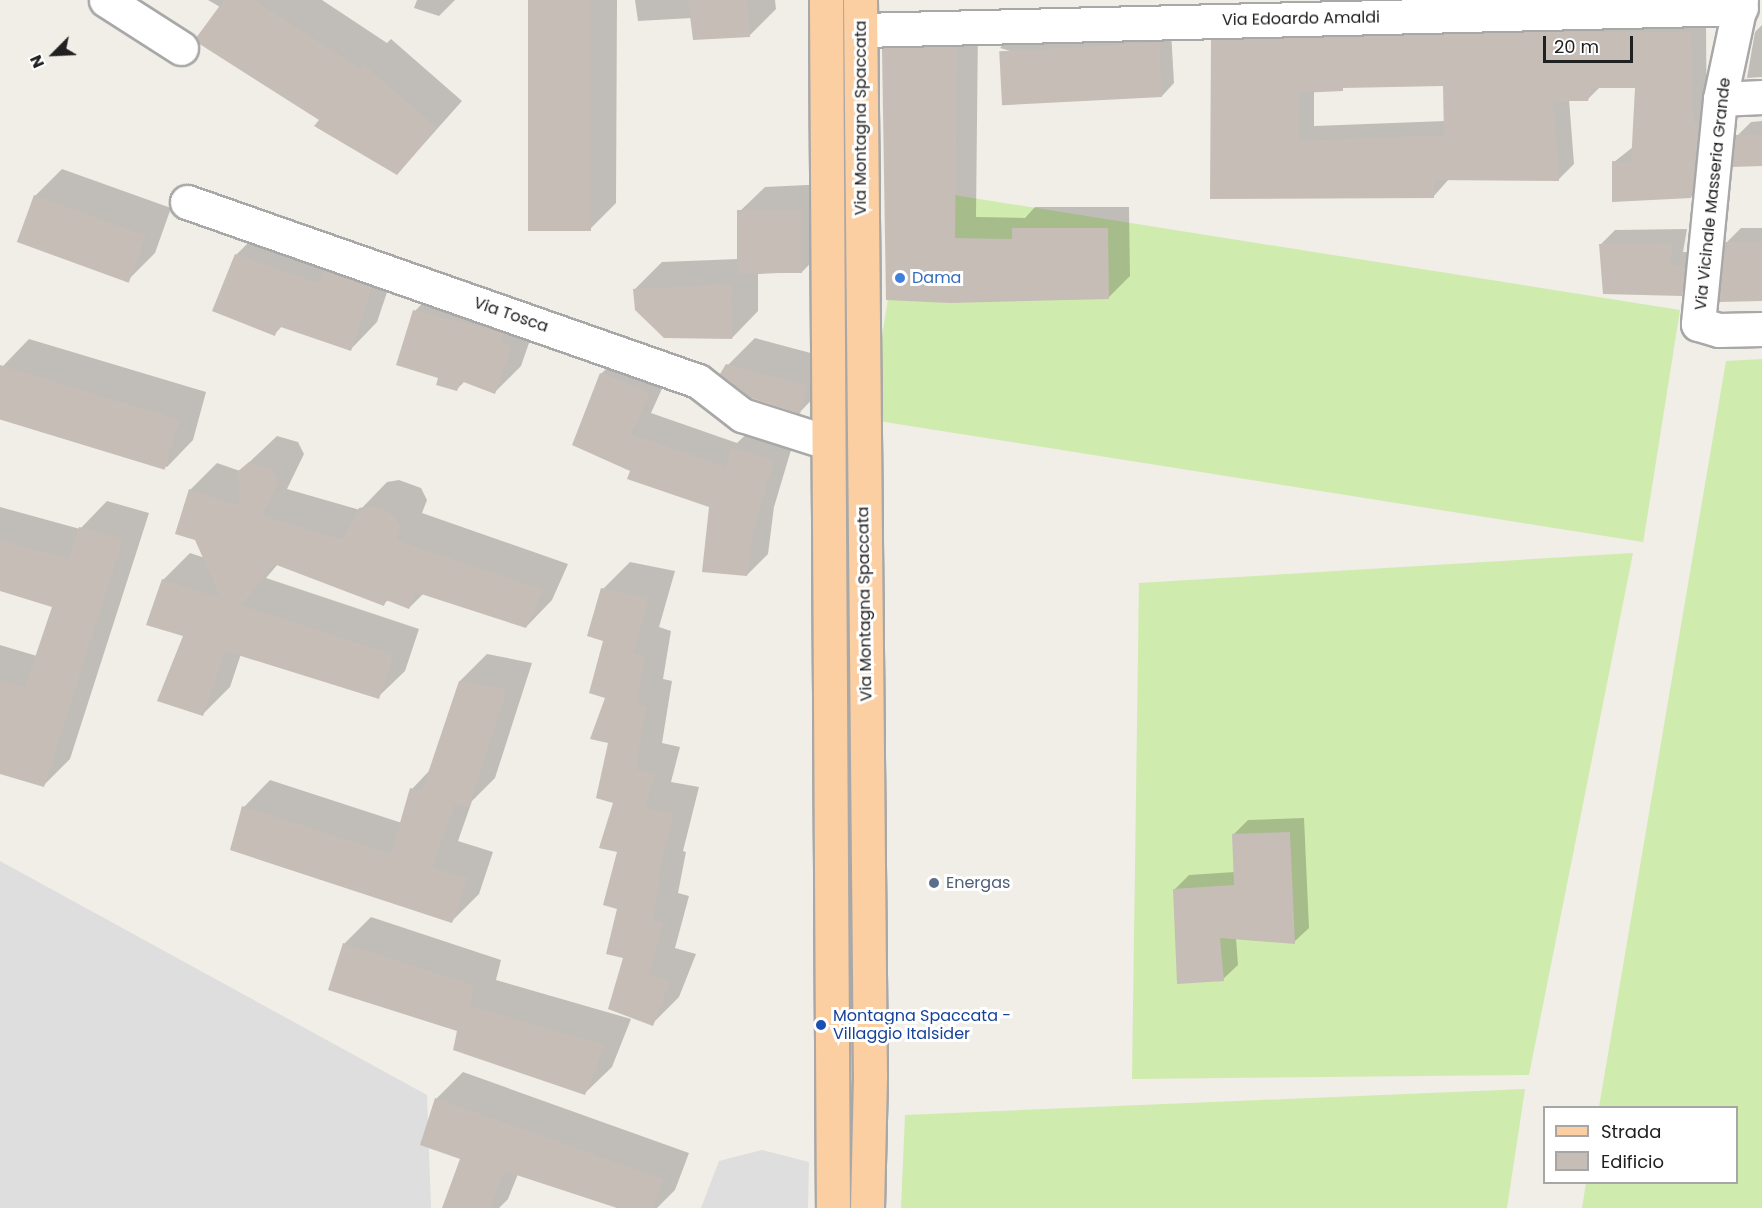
<!DOCTYPE html>
<html>
<head>
<meta charset="utf-8">
<style>
	body { margin:0 }
	#map { position:relative; width:1762px; height:1208px; overflow:hidden; background:#f1ede7; font-family:Poppins,sans-serif }
	div>[style] { position:absolute }
	[style*='--x'] { left:calc(var(--x)*1px); top:calc(var(--y)*1px); width:calc(var(--w)*1px); rotate:calc(var(--a)*1deg) }
	.residential>* { inset:0; background:#dfdede }
	.grass>* { inset:0; background:#d0ebae; transform-origin:0 0 }
	.shadow>* { inset:0; background:#0003 }
	.building>* { inset:0; background:#c6bdb7; transform-origin:0 0 }
	.roads { filter:drop-shadow(2px 0 #a8a8a8) drop-shadow(-2px 0 #a8a8a8) drop-shadow(0 2px #a8a8a8) drop-shadow(0 -2px #a8a8a8) }
	.minor>* { height:33px; margin:-16.5px; padding:0 16.5px; transform-origin:16.5px; border-radius:16.5px; background:#fff }
	.major>* { height:33px; margin:-16.5px; padding:0 16.5px; transform-origin:16.5px; border-radius:16.5px; background:#fccfa2 }
	.dots>* { width:16px; height:16px; translate:-50% -50%; box-sizing:border-box; border:3px solid #fff; border-radius:50% }
	span { translate:-50% -50%; white-space:nowrap; text-align:center; line-height:1.15; -webkit-text-stroke:6px #fff; paint-order:stroke }
	.street-label { font-size:16px; color:#212121 }
	.shop-label { font-size:16px; color:#366cbe }
	.left { translate:0 -50%; text-align:left }
	.service-label { font-size:16px; color:#4e5e75 }
	.transit-label { font-size:16px; color:#164399 }
	.legend { position:absolute; left:1543px; top:1106px; width:195px; height:78px; box-sizing:border-box; background:#fff; border:2px solid #a6a6a6; margin:0; padding:8px 10px; list-style:none; font-size:18px; color:#212121 }
	.legend li { display:flex; align-items:center; gap:12px; height:30px }
	.legend b { width:30px; border:2px solid #a6a6a6 }
	.north { position:absolute; left:24px; top:24px; width:60px; height:60px; -webkit-text-stroke:4px #fff; paint-order:stroke; rotate:246deg; font-size:16px; font-weight:700; line-height:24px; text-align:center; color:#212121 }
	.north::after { content:''; display:block; margin:auto; width:21px; height:27px; background:#212121; clip-path:polygon(50% 0,100% 100%,50% 72%,0 100%) }
	.scale { position:absolute; left:1543px; top:36px; width:90px; height:27px; box-sizing:border-box; border:3px solid #212121; border-top:0; padding-left:8px; font-size:18px; line-height:21px; white-space:nowrap; color:#212121; -webkit-text-stroke:4px #fff; paint-order:stroke }
</style>
</head>
<body>
<div id="map">
	<div class="residential">
		<i style="clip-path:polygon(0 861px,427px 1095px,431px 1208px,0 1208px)"></i>
		<i style="clip-path:polygon(762px 1150px,809px 1162px,808px 1208px,701px 1208px,719px 1161px)"></i>
	</div>
	<div class="grass">
		<i style="left:1680px;top:310px;width:235px;height:784px;rotate:99deg"></i>
		<i style="clip-path:polygon(1762px 359px,1762px 1208px,1582px 1208px,1586px 1183px,1736px 1182px,1736px 1108px,1599px 1107px,1726px 361px)"></i>
		<i style="clip-path:polygon(1633px 553px,1529px 1075px,1132px 1079px,1139px 583px)"></i>
		<i style="clip-path:polygon(1525px 1089px,1507px 1208px,901px 1208px,905px 1115px)"></i>
	</div>
	<div class="shadow">
		<i style="clip-path:polygon(208px 0,322px 0,387px 43px,391px 39px,462px 101px,397px 174px,321px 119px,220px 7px)"></i>
		<i style="clip-path:polygon(417px 0,455px 0,439px 16px,414px 8px)"></i>
		<i style="clip-path:polygon(529px 0,617px 0,616px 203px,589px 230px)"></i>
		<i style="clip-path:polygon(635px 0,775px 0,776px 9px,750px 35px,692px 18px,638px 21px)"></i>
		<i style="clip-path:polygon(evenodd,1706px 17px,1707px 181px,1691px 197px,1614px 162px,1633px 147px,1637px 86px,1600px 87px,1588px 99px,1569px 99px,1574px 164px,1558px 180px,1449px 179px,1433px 197px,1212px 198px,1212px 41px,1228px 25px,1706px 17px,1445px 85px,1445px 121px,1314px 126px,1314px 91px,1346px 86px,1445px 85px)"></i>
		<i style="clip-path:polygon(978px 25px,976px 217px,1025px 218px,1035px 207px,1129px 207px,1130px 276px,1108px 298px,888px 298px,884px 49px,905px 27px)"></i>
		<i style="clip-path:polygon(1762px 25px,1762px 77px,1747px 78px,1755px 32px)"></i>
		<i style="clip-path:polygon(1171px 31px,1174px 83px,1162px 96px,1000px 48px,1013px 35px)"></i>
		<i style="clip-path:polygon(1762px 121px,1762px 164px,1737px 136px,1751px 122px)"></i>
		<i style="clip-path:polygon(62px 169px,171px 208px,155px 253px,128px 280px,35px 196px)"></i>
		<i style="clip-path:polygon(828px 184px,828px 245px,802px 272px,758px 274px,758px 311px,732px 338px,635px 289px,662px 262px,738px 259px,738px 213px,765px 187px)"></i>
		<i style="clip-path:polygon(263px 228px,398px 260px,377px 322px,351px 349px,282px 326px,275px 334px,236px 255px)"></i>
		<i style="clip-path:polygon(1741px 228px,1762px 228px,1762px 299px,1726px 243px)"></i>
		<i style="clip-path:polygon(1687px 229px,1683px 252px,1699px 253px,1696px 279px,1681px 294px,1600px 245px,1615px 230px)"></i>
		<i style="clip-path:polygon(441px 284px,537px 320px,521px 366px,494px 393px,465px 381px,456px 390px,440px 377px,415px 311px)"></i>
		<i style="clip-path:polygon(755px 338px,833px 359px,826px 385px,800px 412px,728px 365px)"></i>
		<i style="clip-path:polygon(29px 339px,206px 392px,193px 440px,167px 467px,0 415px,3px 366px)"></i>
		<i style="clip-path:polygon(622px 353px,670px 371px,651px 413px,737px 443px,753px 428px,794px 440px,774px 507px,768px 554px,747px 575px,711px 506px,632px 471px,601px 374px)"></i>
		<i style="clip-path:polygon(277px 436px,298px 442px,304px 454px,287px 489px,360px 510px,387px 482px,399px 480px,421px 488px,427px 500px,422px 513px,568px 564px,552px 600px,526px 627px,424px 593px,409px 608px,388px 600px,384px 604px,278px 564px,266px 578px,419px 629px,405px 671px,378px 697px,241px 654px,230px 687px,203px 714px,185px 635px,163px 580px,190px 553px,205px 558px,190px 490px,217px 463px,240px 471px)"></i>
		<i style="clip-path:polygon(107px 501px,149px 513px,70px 759px,44px 785px,0 773px,0 645px,37px 656px,54px 606px,0 590px,0 507px,80px 529px)"></i>
		<i style="clip-path:polygon(630px 562px,675px 571px,659px 627px,671px 631px,663px 679px,672px 681px,662px 743px,680px 747px,671px 782px,699px 787px,683px 851px,686px 852px,678px 893px,689px 896px,675px 948px,696px 954px,679px 997px,652px 1024px,625px 957px,607px 697px,603px 589px)"></i>
		<i style="clip-path:polygon(487px 654px,532px 663px,495px 778px,472px 801px,458px 841px,493px 852px,479px 894px,452px 921px,244px 807px,270px 780px,402px 823px,412px 789px,430px 770px,460px 681px)"></i>
		<i style="clip-path:polygon(1304px 818px,1309px 928px,1294px 942px,1236px 938px,1238px 965px,1223px 979px,1174px 890px,1189px 875px,1235px 872px,1234px 834px,1248px 820px)"></i>
		<i style="clip-path:polygon(371px 917px,501px 960px,496px 980px,631px 1019px,612px 1067px,585px 1093px,344px 944px)"></i>
		<i style="clip-path:polygon(463px 1072px,689px 1153px,675px 1190px,657px 1208px,622px 1208px,518px 1174px,508px 1199px,499px 1208px,444px 1208px,462px 1158px,436px 1099px)"></i>
	</div>
	<div class="building">
		<i style="clip-path:polygon(224px 0,255px 0,360px 69px,363px 64px,437px 128px,397px 175px,314px 126px,319px 120px,198px 43px,196px 38px)"></i>
		<i style="left:528px;top:0;width:63px;height:231px"></i>
		<i style="clip-path:polygon(688px 0,747px 0,750px 37px,693px 40px)"></i>
		<i style="clip-path:polygon(evenodd,1516px 32px,1691px 32px,1693px 122px,1699px 122px,1691px 198px,1612px 202px,1612px 161px,1631px 163px,1635px 88px,1591px 88px,1588px 101px,1553px 101px,1559px 181px,1434px 180px,1434px 198px,1210px 199px,1211px 40px,1516px 32px,1443px 86px,1444px 135px,1299px 141px,1298px 93px,1343px 91px,1343px 88px,1443px 86px)"></i>
		<i style="left:1159px;top:43px;width:54px;height:160px;rotate:87deg"></i>
		<i style="clip-path:polygon(957px 46px,955px 238px,1012px 239px,1012px 228px,1108px 228px,1109px 299px,950px 303px,886px 300px,882px 48px)"></i>
		<i style="clip-path:polygon(1762px 134px,1762px 166px,1732px 167px,1735px 135px)"></i>
		<i style="left:34px;top:195px;width:119px;height:50px;rotate:20deg"></i>
		<i style="left:802px;top:210px;width:63px;height:65px;rotate:90deg"></i>
		<i style="clip-path:polygon(1725px 242px,1762px 242px,1762px 301px,1719px 302px)"></i>
		<i style="clip-path:polygon(1673px 243px,1670px 266px,1685px 267px,1682px 296px,1603px 294px,1599px 244px)"></i>
		<i style="clip-path:polygon(235px 254px,319px 284px,324px 270px,372px 287px,351px 351px,278px 326px,275px 336px,212px 311px)"></i>
		<i style="clip-path:polygon(731px 284px,732px 339px,664px 338px,635px 310px,633px 289px)"></i>
		<i style="clip-path:polygon(413px 310px,503px 333px,500px 342px,511px 347px,495px 394px,461px 381px,457px 391px,436px 385px,438px 378px,396px 365px)"></i>
		<i style="clip-path:polygon(726px 364px,807px 386px,800px 414px,751px 398px,720px 374px)"></i>
		<i style="left:0;top:365px;width:188px;height:52px;rotate:17deg"></i>
		<i style="clip-path:polygon(600px 373px,650px 392px,631px 434px,726px 467px,731px 448px,774px 460px,754px 529px,747px 576px,702px 572px,709px 507px,627px 479px,630px 471px,572px 445px)"></i>
		<i style="clip-path:polygon(249px 462px,272px 469px,278px 482px,262px 515px,343px 540px,359px 508px,372px 506px,394px 515px,401px 528px,396px 540px,543px 590px,526px 628px,415px 592px,409px 609px,386px 600px,384px 606px,274px 564px,241px 605px,393px 655px,379px 699px,225px 651px,203px 716px,157px 701px,183px 636px,146px 625px,162px 579px,221px 599px,195px 540px,175px 534px,189px 489px,240px 506px,237px 472px)"></i>
		<i style="clip-path:polygon(79px 527px,123px 539px,44px 787px,0 774px,0 680px,25px 687px,52px 607px,0 591px,0 540px,68px 559px)"></i>
		<i style="clip-path:polygon(601px 588px,649px 598px,633px 653px,645px 658px,637px 705px,646px 707px,636px 769px,655px 774px,645px 809px,674px 813px,657px 878px,660px 878px,652px 919px,663px 923px,649px 975px,670px 981px,653px 1026px,608px 1009px,623px 958px,606px 954px,617px 909px,603px 905px,617px 852px,599px 848px,613px 803px,596px 798px,608px 743px,590px 739px,605px 698px,589px 693px,603px 641px,587px 636px)"></i>
		<i style="clip-path:polygon(459px 681px,507px 689px,469px 806px,455px 804px,432px 867px,468px 879px,452px 923px,230px 850px,242px 806px,391px 854px,410px 788px,422px 791px)"></i>
		<i style="clip-path:polygon(1290px 832px,1295px 944px,1220px 938px,1224px 981px,1177px 984px,1173px 889px,1234px 885px,1232px 834px)"></i>
		<i style="clip-path:polygon(343px 943px,475px 986px,470px 1006px,605px 1045px,585px 1095px,453px 1050px,457px 1031px,328px 990px)"></i>
		<i style="clip-path:polygon(435px 1098px,663px 1179px,653px 1208px,617px 1208px,504px 1171px,490px 1208px,442px 1208px,460px 1159px,420px 1145px)"></i>
	</div>
	<div class="roads">
		<div class="minor">
			<i style="--x:106;--y:0;--w:89;--a:32.6"></i>
			<i style="--x:1741;--y:0;--w:101;--a:102"></i>
			<i style="--x:1720;--y:99;--w:226;--a:95.6"></i>
			<i style="--x:1698;--y:324;--w:22;--a:16"></i>
			<i style="--x:1719;--y:330;--w:43;--a:-1.3"></i>
			<i style="--x:861;--y:30;--w:880;--a:-1.43"></i>
			<i style="--x:1720;--y:99;--w:42;--a:-2.7"></i>
			<i style="--x:187;--y:202;--w:541;--a:19.31"></i>
			<i style="--x:698;--y:381;--w:56;--a:37.7"></i>
			<i style="--x:742;--y:415;--w:89;--a:17.6"></i>
		</div>
		<div class="major">
			<i style="--x:826;--y:0;--w:1208;--a:89.67"></i>
			<i style="--x:860;--y:0;--w:1076;--a:89.47"></i>
			<i style="--x:870;--y:1076;--w:132;--a:91.3"></i>
		</div>
	</div>
	<div class="dots">
		<i style="left:900px;top:278px;background:#3f7fe0"></i>
		<i style="left:934px;top:883px;background:#5c6f8a"></i>
		<i style="left:821px;top:1025px;background:#1a4fb4"></i>
	</div>
	<div class="street-label">
		<span style="left:1301px;top:19px;rotate:-1deg">Via Edoardo Amaldi</span>
		<span style="left:861px;top:118px;rotate:-90deg">Via Montagna Spaccata</span>
		<span style="left:1713px;top:194px;rotate:-84deg">Via Vicinale Masseria Grande</span>
		<span style="left:511px;top:315px;rotate:19deg">Via Tosca</span>
		<span style="left:865px;top:604px;rotate:-91deg">Via Montagna Spaccata</span>
	</div>
	<div class="shop-label">
		<span class="left" style="left:912px;top:278px">Dama</span>
	</div>
	<div class="service-label">
		<span class="left" style="left:946px;top:883px">Energas</span>
	</div>
	<div class="transit-label">
		<span class="left" style="left:833px;top:1025px">Montagna Spaccata -<br>Villaggio Italsider</span>
	</div>
	<ul class="legend">
	<li><b style="height:8px;background:#fccfa2"></b>Strada</li>
	<li><b style="height:16px;background:#c6bdb7"></b>Edificio</li>
	</ul>
	<div class="north">N</div>
	<div class="scale">20 m</div>
</div>
</body>
</html>
